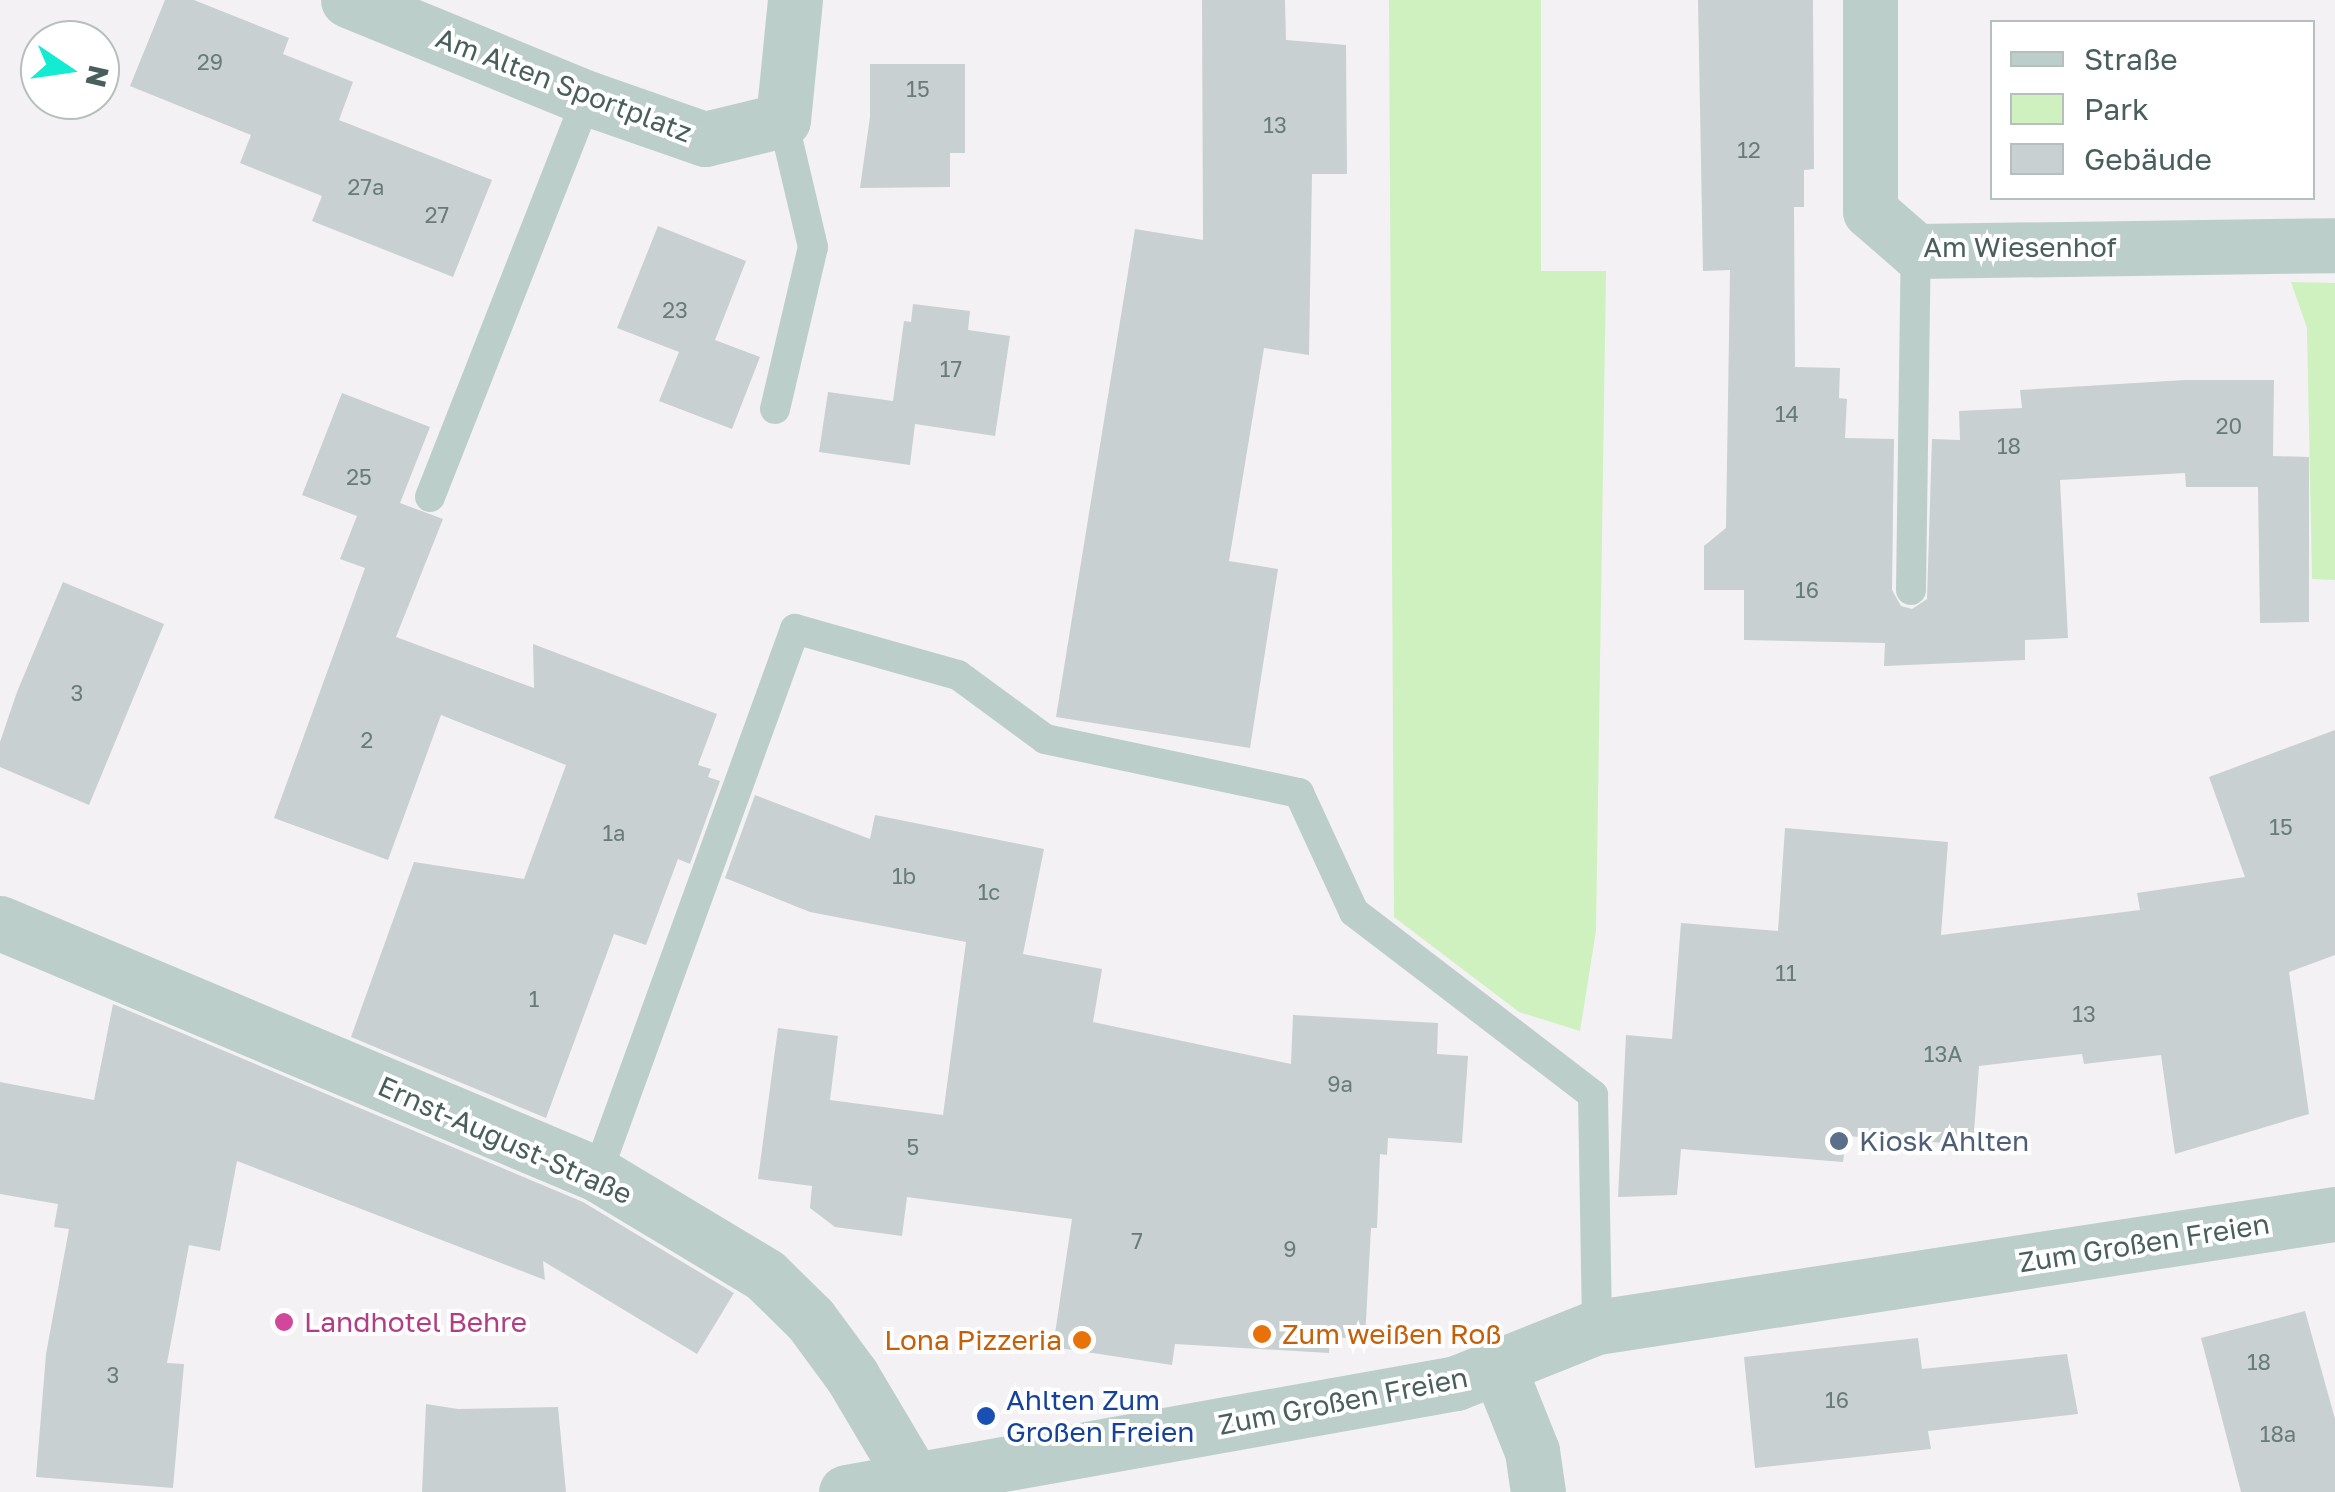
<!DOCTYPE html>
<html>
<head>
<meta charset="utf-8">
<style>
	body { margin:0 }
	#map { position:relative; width:2335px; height:1492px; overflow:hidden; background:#f3f1f3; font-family:"Golos Text",sans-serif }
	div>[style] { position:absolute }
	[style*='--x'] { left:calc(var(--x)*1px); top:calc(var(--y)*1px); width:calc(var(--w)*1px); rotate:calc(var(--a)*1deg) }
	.green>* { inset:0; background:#cef1bf }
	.building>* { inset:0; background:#c8d0d1 }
	.lane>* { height:30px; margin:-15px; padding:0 15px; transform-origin:15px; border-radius:15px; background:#bcceca }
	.street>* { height:55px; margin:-27.5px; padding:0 27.5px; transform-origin:27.5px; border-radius:27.5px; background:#bcceca }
	.dots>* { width:28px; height:28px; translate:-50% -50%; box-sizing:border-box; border:5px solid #fff; border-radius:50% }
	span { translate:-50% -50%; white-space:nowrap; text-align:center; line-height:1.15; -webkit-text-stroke:8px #fff; paint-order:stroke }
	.number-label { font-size:22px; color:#687b78 }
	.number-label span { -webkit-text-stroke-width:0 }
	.street-label { font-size:28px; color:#485f5b }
	.service-label { font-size:28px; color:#4e5e75 }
	.left { translate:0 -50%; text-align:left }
	.hotel-label { font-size:28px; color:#b23c85 }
	.food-label { font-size:28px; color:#c56008 }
	.right { translate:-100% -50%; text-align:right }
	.transit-label { font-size:28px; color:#164399 }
	.legend { position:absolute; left:1990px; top:20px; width:325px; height:180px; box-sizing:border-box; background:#fff; border:2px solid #b6bfbd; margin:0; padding:12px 18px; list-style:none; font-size:30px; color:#485f5b }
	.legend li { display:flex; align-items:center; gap:20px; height:50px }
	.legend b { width:50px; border:2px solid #b6bfbd }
	.north { position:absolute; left:20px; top:20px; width:100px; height:100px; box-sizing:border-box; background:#fff; border:2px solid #b6bfbd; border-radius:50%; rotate:103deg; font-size:28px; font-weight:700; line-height:40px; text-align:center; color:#485f5b }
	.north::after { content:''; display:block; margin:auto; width:35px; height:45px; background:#13ebd2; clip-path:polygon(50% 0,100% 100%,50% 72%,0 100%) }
</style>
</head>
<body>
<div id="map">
	<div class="green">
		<i style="clip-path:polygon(1389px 0,1541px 0,1541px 271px,1606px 271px,1596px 931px,1580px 1031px,1519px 1012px,1394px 917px)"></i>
		<i style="clip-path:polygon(2291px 282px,2335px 283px,2335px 580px,2312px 579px,2307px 328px)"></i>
	</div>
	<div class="building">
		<i style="clip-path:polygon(165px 0,194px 0,289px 38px,283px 54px,353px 82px,339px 120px,492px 180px,453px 277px,312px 221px,322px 196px,240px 163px,251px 135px,130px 86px)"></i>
		<i style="clip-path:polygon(1202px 0,1285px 0,1286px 40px,1346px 45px,1347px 174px,1312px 174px,1309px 355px,1264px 348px,1229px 561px,1278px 569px,1250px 748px,1056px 717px,1135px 229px,1203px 240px)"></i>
		<i style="clip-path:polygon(1698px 0,1813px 0,1814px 169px,1804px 170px,1804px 207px,1794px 207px,1795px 367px,1840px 368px,1839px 398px,1847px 399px,1845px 438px,1894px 439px,1892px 590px,1901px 606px,1912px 609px,1927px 599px,1932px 439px,1960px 440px,1959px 411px,2022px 408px,2020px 390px,2185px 380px,2274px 380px,2273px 456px,2309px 457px,2309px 622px,2260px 623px,2258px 487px,2186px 487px,2185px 473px,2060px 480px,2068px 638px,2025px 640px,2025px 660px,1884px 666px,1885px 643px,1744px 640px,1744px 590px,1704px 590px,1704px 546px,1726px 528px,1730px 270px,1703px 271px)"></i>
		<i style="clip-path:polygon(870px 64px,965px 64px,965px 153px,950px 153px,950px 187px,860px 188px,870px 117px)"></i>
		<i style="clip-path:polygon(658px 226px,746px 261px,715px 340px,760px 357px,732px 429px,659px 401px,679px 352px,617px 328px)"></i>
		<i style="clip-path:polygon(913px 304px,970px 311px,968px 330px,1010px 336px,995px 436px,915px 424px,910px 465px,819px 452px,828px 392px,893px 401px,904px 321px,911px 322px)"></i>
		<i style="clip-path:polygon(342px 393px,430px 427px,400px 503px,443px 519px,396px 637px,534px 688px,533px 644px,717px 714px,698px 765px,711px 769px,708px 777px,720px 781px,690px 864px,678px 859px,646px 945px,614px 934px,546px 1118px,351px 1037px,414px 862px,524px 879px,566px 765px,441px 715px,388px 860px,274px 818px,365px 568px,340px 559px,357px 516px,302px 495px)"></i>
		<i style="clip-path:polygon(63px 582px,164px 624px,89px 805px,0 767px,0 742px,17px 692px)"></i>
		<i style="clip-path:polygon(2335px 730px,2335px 955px,2289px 972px,2309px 1114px,2175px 1154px,2161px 1055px,2084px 1064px,2082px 1054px,1979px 1066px,1973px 1145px,1846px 1136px,1843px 1162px,1681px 1149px,1677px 1195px,1618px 1197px,1626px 1035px,1672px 1039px,1681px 923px,1778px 931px,1785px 828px,1948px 842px,1941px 935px,2140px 910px,2137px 893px,2245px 877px,2209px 777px)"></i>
		<i style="clip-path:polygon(755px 795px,870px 839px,875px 815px,1044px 849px,1023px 954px,1102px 969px,1093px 1022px,1291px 1064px,1293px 1015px,1438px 1023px,1437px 1054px,1468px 1056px,1462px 1143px,1388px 1138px,1387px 1155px,1380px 1154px,1377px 1228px,1371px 1228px,1365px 1339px,1330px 1337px,1329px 1353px,1175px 1344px,1172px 1365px,1053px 1347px,1072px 1219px,907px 1197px,902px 1236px,835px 1227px,810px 1208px,812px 1186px,758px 1179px,778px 1028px,838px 1036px,830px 1100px,943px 1115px,966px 942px,810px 912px,725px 878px)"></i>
		<i style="clip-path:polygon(113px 1004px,583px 1202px,734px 1293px,697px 1354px,543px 1261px,545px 1280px,237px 1161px,220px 1251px,189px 1245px,167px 1363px,184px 1364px,173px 1488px,36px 1477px,46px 1354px,69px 1229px,54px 1227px,58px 1204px,0 1194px,0 1082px,94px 1100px)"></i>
		<i style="clip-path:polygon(2305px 1311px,2335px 1419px,2335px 1492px,2241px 1492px,2201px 1338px)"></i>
		<i style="clip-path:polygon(1918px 1338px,1922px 1369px,2067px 1354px,2078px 1414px,1928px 1431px,1931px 1449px,1755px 1468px,1744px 1357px)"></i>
		<i style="clip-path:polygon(426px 1404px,458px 1409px,558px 1407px,566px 1492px,422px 1492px)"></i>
	</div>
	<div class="lane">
		<i style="--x:775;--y:409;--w:166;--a:-76.8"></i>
		<i style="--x:813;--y:247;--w:130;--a:-103.3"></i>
		<i style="--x:430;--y:497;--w:429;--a:-68.5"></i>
		<i style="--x:1911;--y:590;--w:339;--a:-89.2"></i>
		<i style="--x:597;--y:1174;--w:580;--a:-70.03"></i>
		<i style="--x:795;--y:629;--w:169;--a:15.8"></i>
		<i style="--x:958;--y:675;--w:108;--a:36.3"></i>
		<i style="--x:1045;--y:739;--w:260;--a:12"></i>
		<i style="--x:1299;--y:793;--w:131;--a:65.2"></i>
		<i style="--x:1354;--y:912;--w:301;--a:37.4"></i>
		<i style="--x:1593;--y:1095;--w:232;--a:89"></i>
	</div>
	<div class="street">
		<i style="--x:348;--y:0;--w:258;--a:22.3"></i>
		<i style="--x:587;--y:98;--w:125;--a:19.2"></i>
		<i style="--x:705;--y:139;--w:80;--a:-13.7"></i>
		<i style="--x:783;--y:120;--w:121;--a:-84.3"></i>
		<i style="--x:1870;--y:0;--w:211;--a:90"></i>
		<i style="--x:1870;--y:211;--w:61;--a:41"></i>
		<i style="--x:1916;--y:251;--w:419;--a:-0.8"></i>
		<i style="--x:0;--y:923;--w:648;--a:22.8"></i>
		<i style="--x:597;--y:1174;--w:196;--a:31"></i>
		<i style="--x:765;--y:1275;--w:63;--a:44.4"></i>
		<i style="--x:810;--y:1319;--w:71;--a:53.6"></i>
		<i style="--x:852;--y:1376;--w:135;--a:59.3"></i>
		<i style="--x:1498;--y:1366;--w:92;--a:68.2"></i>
		<i style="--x:1532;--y:1451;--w:41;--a:81.7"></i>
		<i style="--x:846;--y:1492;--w:620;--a:-10.13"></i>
		<i style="--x:1456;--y:1383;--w:152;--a:-21.7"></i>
		<i style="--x:1597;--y:1327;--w:747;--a:-8.71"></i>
	</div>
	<div class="dots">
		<i style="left:1839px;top:1141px;background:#5c6f8a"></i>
		<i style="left:284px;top:1322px;background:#d1479c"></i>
		<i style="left:1262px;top:1334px;background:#e8710a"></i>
		<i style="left:1082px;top:1340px;background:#e8710a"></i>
		<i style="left:986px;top:1416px;background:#1a4fb4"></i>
	</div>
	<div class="number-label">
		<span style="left:210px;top:62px">29</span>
		<span style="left:918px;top:89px">15</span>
		<span style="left:1275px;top:125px">13</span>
		<span style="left:1749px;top:150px">12</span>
		<span style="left:366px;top:187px">27a</span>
		<span style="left:437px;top:215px">27</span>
		<span style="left:675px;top:310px">23</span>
		<span style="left:951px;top:369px">17</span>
		<span style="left:1787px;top:414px">14</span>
		<span style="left:2229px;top:426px">20</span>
		<span style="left:2009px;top:446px">18</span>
		<span style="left:359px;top:477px">25</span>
		<span style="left:1807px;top:590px">16</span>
		<span style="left:77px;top:693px">3</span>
		<span style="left:367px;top:740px">2</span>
		<span style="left:2281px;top:827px">15</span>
		<span style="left:614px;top:833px">1a</span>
		<span style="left:904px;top:876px">1b</span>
		<span style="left:989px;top:892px">1c</span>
		<span style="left:1786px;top:973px">11</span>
		<span style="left:534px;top:999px">1</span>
		<span style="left:2084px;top:1014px">13</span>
		<span style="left:1943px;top:1054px">13A</span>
		<span style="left:1340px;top:1084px">9a</span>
		<span style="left:913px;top:1147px">5</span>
		<span style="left:1137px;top:1241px">7</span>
		<span style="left:1290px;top:1249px">9</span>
		<span style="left:2259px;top:1362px">18</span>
		<span style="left:113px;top:1375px">3</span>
		<span style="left:1837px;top:1400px">16</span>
		<span style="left:2278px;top:1434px">18a</span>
	</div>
	<div class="street-label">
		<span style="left:564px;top:85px;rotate:21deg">Am Alten Sportplatz</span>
		<span style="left:2020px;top:247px">Am Wiesenhof</span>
		<span style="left:505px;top:1140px;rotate:24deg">Ernst-August-Straße</span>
		<span style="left:2144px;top:1243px;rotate:-9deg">Zum Großen Freien</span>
		<span style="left:1343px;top:1401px;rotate:-11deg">Zum Großen Freien</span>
	</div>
	<div class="service-label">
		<span class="left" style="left:1859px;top:1141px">Kiosk Ahlten</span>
	</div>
	<div class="hotel-label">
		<span class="left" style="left:304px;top:1322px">Landhotel Behre</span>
	</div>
	<div class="food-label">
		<span class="left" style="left:1282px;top:1334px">Zum weißen Roß</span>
		<span class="right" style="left:1062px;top:1340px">Lona Pizzeria</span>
	</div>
	<div class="transit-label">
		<span class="left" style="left:1006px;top:1416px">Ahlten Zum<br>Großen Freien</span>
	</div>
	<ul class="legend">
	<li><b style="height:12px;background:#bcceca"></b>Straße</li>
	<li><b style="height:28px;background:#cef1bf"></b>Park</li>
	<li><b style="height:28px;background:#c8d0d1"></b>Gebäude</li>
	</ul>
	<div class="north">N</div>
</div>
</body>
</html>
